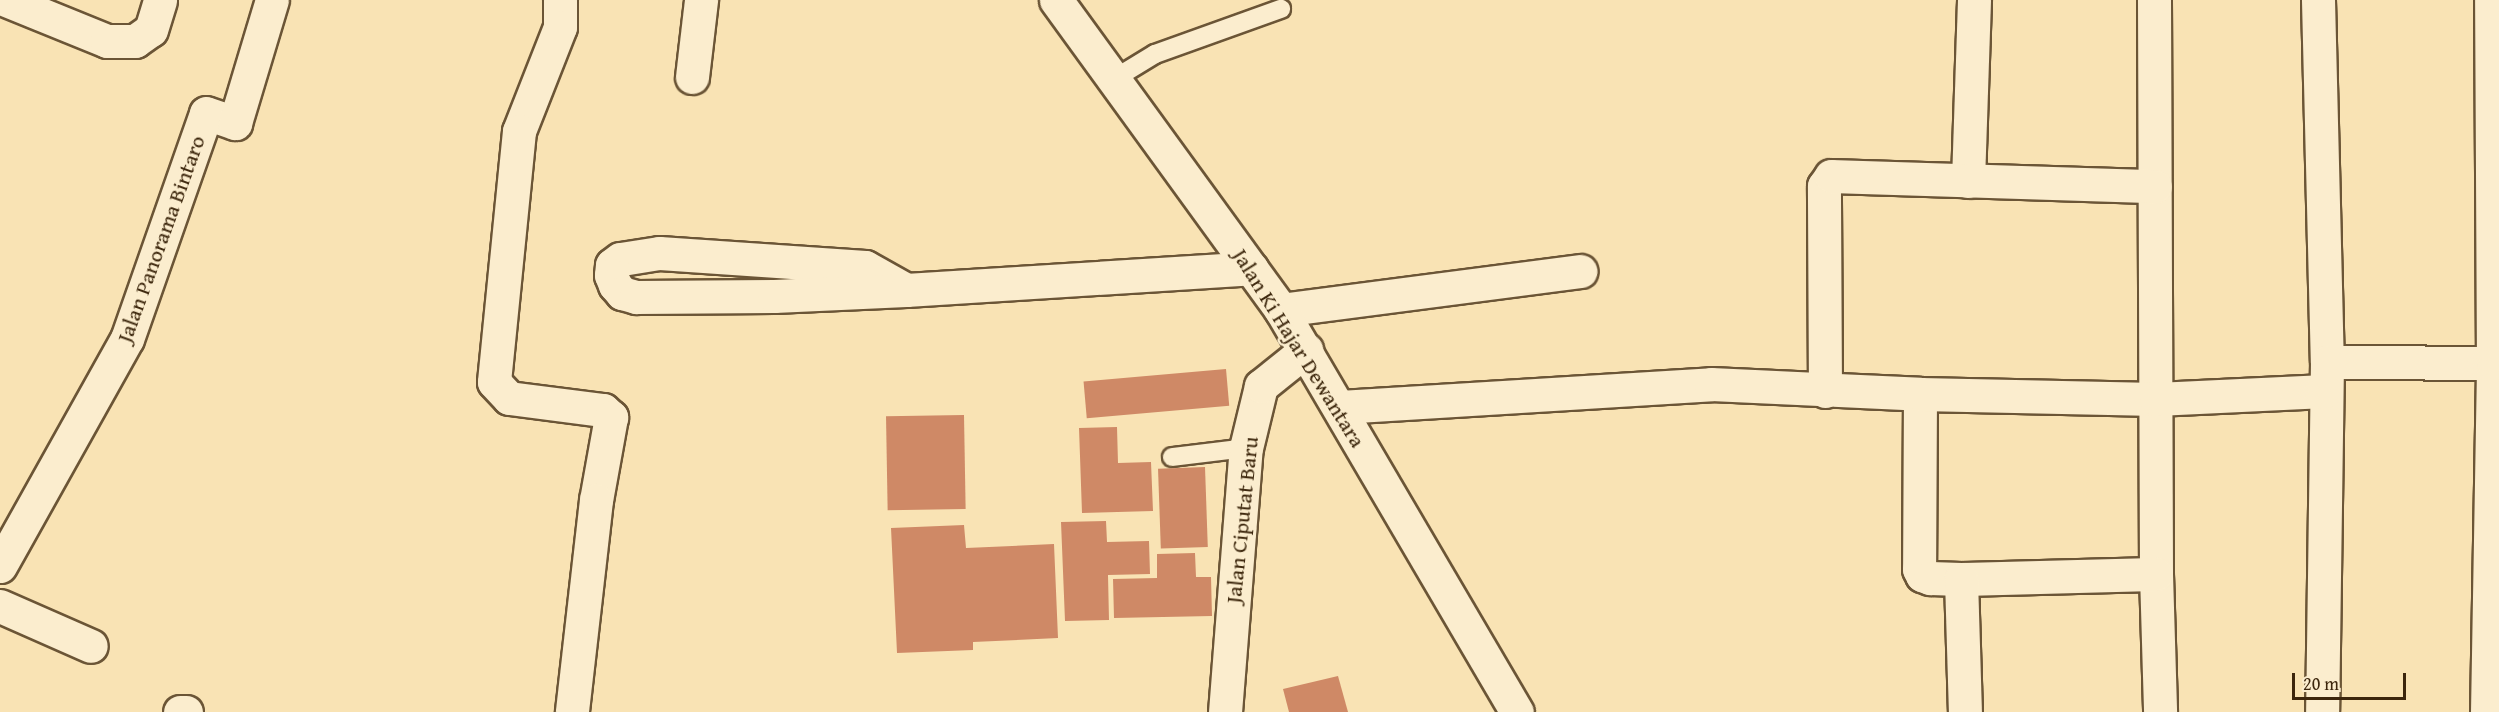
<!DOCTYPE html>
<html>
<head>
<meta charset="utf-8">
<style>
	body { margin:0 }
	#map { position:relative; width:2499px; height:712px; overflow:hidden; background:#f9e3b4; font-family:"Gentium Book Plus",serif }
	div>[style] { position:absolute }
	[style*='--x'] { left:calc(var(--x)*1px); top:calc(var(--y)*1px); width:calc(var(--w)*1px); rotate:calc(var(--a)*1deg) }
	.building>* { inset:0; background:#cf8966; transform-origin:0 0 }
	.roads { filter:drop-shadow(2px 0 #6b5536) drop-shadow(-2px 0 #6b5536) drop-shadow(0 2px #6b5536) drop-shadow(0 -2px #6b5536) }
	.lane>* { height:18px; margin:-9px; padding:0 9px; transform-origin:9px; border-radius:9px; background:#fbedce }
	.street>* { height:33px; margin:-16.5px; padding:0 16.5px; transform-origin:16.5px; border-radius:16.5px; background:#fbedce }
	.secondary>* { height:33px; margin:-16.5px; padding:0 16.5px; transform-origin:16.5px; border-radius:16.5px; background:#fbedce }
	span { translate:-50% -50%; white-space:nowrap; text-align:center; line-height:1.15; -webkit-text-stroke:5px #fbedce; paint-order:stroke }
	.street-label { font-size:22px; color:#3c260c }
	.scale { position:absolute; left:2292px; top:673px; width:114px; height:27px; box-sizing:border-box; border:3px solid #3c260c; border-top:0; padding-left:8px; font-size:18px; line-height:21px; white-space:nowrap; color:#3c260c; -webkit-text-stroke:4px #fbedce; paint-order:stroke }
</style>
</head>
<body>
<div id="map">
	<div class="building">
		<i style="left:1226px;top:369px;width:37px;height:143px;rotate:85deg"></i>
		<i style="left:964px;top:415px;width:94px;height:78px;rotate:89deg"></i>
		<i style="clip-path:polygon(1117px 427px,1118px 463px,1151px 462px,1153px 511px,1082px 513px,1079px 428px)"></i>
		<i style="left:1205px;top:467px;width:80px;height:47px;rotate:88deg"></i>
		<i style="clip-path:polygon(1106px 521px,1107px 542px,1149px 541px,1150px 574px,1108px 575px,1109px 620px,1065px 621px,1061px 522px)"></i>
		<i style="clip-path:polygon(964px 525px,966px 548px,1054px 544px,1058px 638px,973px 642px,973px 650px,897px 653px,891px 528px)"></i>
		<i style="clip-path:polygon(1195px 553px,1196px 577px,1211px 577px,1212px 616px,1114px 618px,1113px 579px,1157px 578px,1157px 554px)"></i>
		<i style="clip-path:polygon(1338px 676px,1348px 712px,1289px 712px,1283px 689px)"></i>
	</div>
	<div class="roads">
		<div class="lane">
			<i style="--x:1114;--y:79;--w:48;--a:-31.4"></i>
			<i style="--x:1155;--y:54;--w:134;--a:-19.7"></i>
			<i style="--x:1172;--y:457;--w:75;--a:-6.9"></i>
		</div>
		<div class="street">
			<i style="--x:6;--y:0;--w:109;--a:22.1"></i>
			<i style="--x:107;--y:41;--w:28;--a:0"></i>
			<i style="--x:135;--y:41;--w:19;--a:-35"></i>
			<i style="--x:151;--y:30;--w:31;--a:-73"></i>
			<i style="--x:560;--y:0;--w:27;--a:90"></i>
			<i style="--x:560;--y:27;--w:112;--a:111.5"></i>
			<i style="--x:519;--y:131;--w:252;--a:95.7"></i>
			<i style="--x:494;--y:382;--w:22;--a:47"></i>
			<i style="--x:509;--y:398;--w:95;--a:7.3"></i>
			<i style="--x:603;--y:410;--w:11;--a:41"></i>
			<i style="--x:611;--y:417;--w:84;--a:100.2"></i>
			<i style="--x:596;--y:500;--w:213;--a:96.5"></i>
			<i style="--x:2154;--y:0;--w:574;--a:89.8"></i>
			<i style="--x:2156;--y:574;--w:138;--a:88.3"></i>
			<i style="--x:2318;--y:0;--w:362;--a:88.6"></i>
			<i style="--x:2327;--y:362;--w:350;--a:90.8"></i>
			<i style="--x:692;--y:77;--w:78;--a:-83.3"></i>
			<i style="--x:1968;--y:181;--w:181;--a:-88.1"></i>
			<i style="--x:906;--y:290;--w:47;--a:-150.7"></i>
			<i style="--x:865;--y:267;--w:206;--a:-176.1"></i>
			<i style="--x:659;--y:253;--w:39;--a:171"></i>
			<i style="--x:620;--y:259;--w:10;--a:143"></i>
			<i style="--x:612;--y:265;--w:10;--a:96"></i>
			<i style="--x:611;--y:275;--w:11;--a:68"></i>
			<i style="--x:615;--y:285;--w:11;--a:49"></i>
			<i style="--x:622;--y:293;--w:15;--a:16"></i>
			<i style="--x:636;--y:297;--w:138;--a:-0.4"></i>
			<i style="--x:774;--y:296;--w:132;--a:-2.6"></i>
			<i style="--x:906;--y:290;--w:346;--a:-3.6"></i>
			<i style="--x:1281;--y:310;--w:302;--a:-7.4"></i>
			<i style="--x:2327;--y:362;--w:166;--a:0.3"></i>
			<i style="--x:1825;--y:391;--w:205;--a:-90.3"></i>
			<i style="--x:1824;--y:186;--w:12;--a:-55"></i>
			<i style="--x:1831;--y:176;--w:324;--a:1.8"></i>
			<i style="--x:1920;--y:394;--w:175;--a:90.3"></i>
			<i style="--x:1919;--y:569;--w:7;--a:63"></i>
			<i style="--x:1922;--y:575;--w:9;--a:21"></i>
			<i style="--x:1930;--y:578;--w:31;--a:2"></i>
			<i style="--x:1961;--y:579;--w:195;--a:-1.5"></i>
			<i style="--x:1340;--y:407;--w:372;--a:-3.5"></i>
			<i style="--x:1711;--y:384;--w:209;--a:2.7"></i>
			<i style="--x:1920;--y:394;--w:236;--a:1.2"></i>
			<i style="--x:2156;--y:399;--w:169;--a:-2.7"></i>
			<i style="--x:0;--y:566;--w:260;--a:-60.8"></i>
			<i style="--x:127;--y:339;--w:239;--a:-70.7"></i>
			<i style="--x:206;--y:113;--w:31;--a:19"></i>
			<i style="--x:235;--y:123;--w:128;--a:-73.3"></i>
			<i style="--x:1961;--y:579;--w:133;--a:88.3"></i>
			<i style="--x:0;--y:606;--w:99;--a:23.7"></i>
			<i style="--x:180;--y:712;--w:6;--a:0"></i>
			<i style="--x:1225;--y:712;--w:265;--a:-85.5"></i>
			<i style="--x:1246;--y:448;--w:64;--a:-76.4"></i>
			<i style="--x:1261;--y:386;--w:58;--a:-38.7"></i>
			<i style="--x:2487;--y:712;--w:349;--a:-89"></i>
			<i style="--x:2493;--y:363;--w:363;--a:-90.3"></i>
		</div>
		<div class="secondary">
			<i style="--x:1056;--y:0;--w:383;--a:54"></i>
			<i style="--x:1281;--y:310;--w:466;--a:59.6"></i>
		</div>
	</div>
	<div class="street-label">
		<span style="left:161px;top:239px;rotate:-70deg">Jalan Panorama Bintaro</span>
		<span style="left:1299px;top:348px;rotate:58deg">Jalan Ki Hajar Dewantara</span>
		<span style="left:1242px;top:520px;rotate:-84deg">Jalan Ciputat Baru</span>
	</div>
	<div class="scale">20 m</div>
</div>
</body>
</html>
